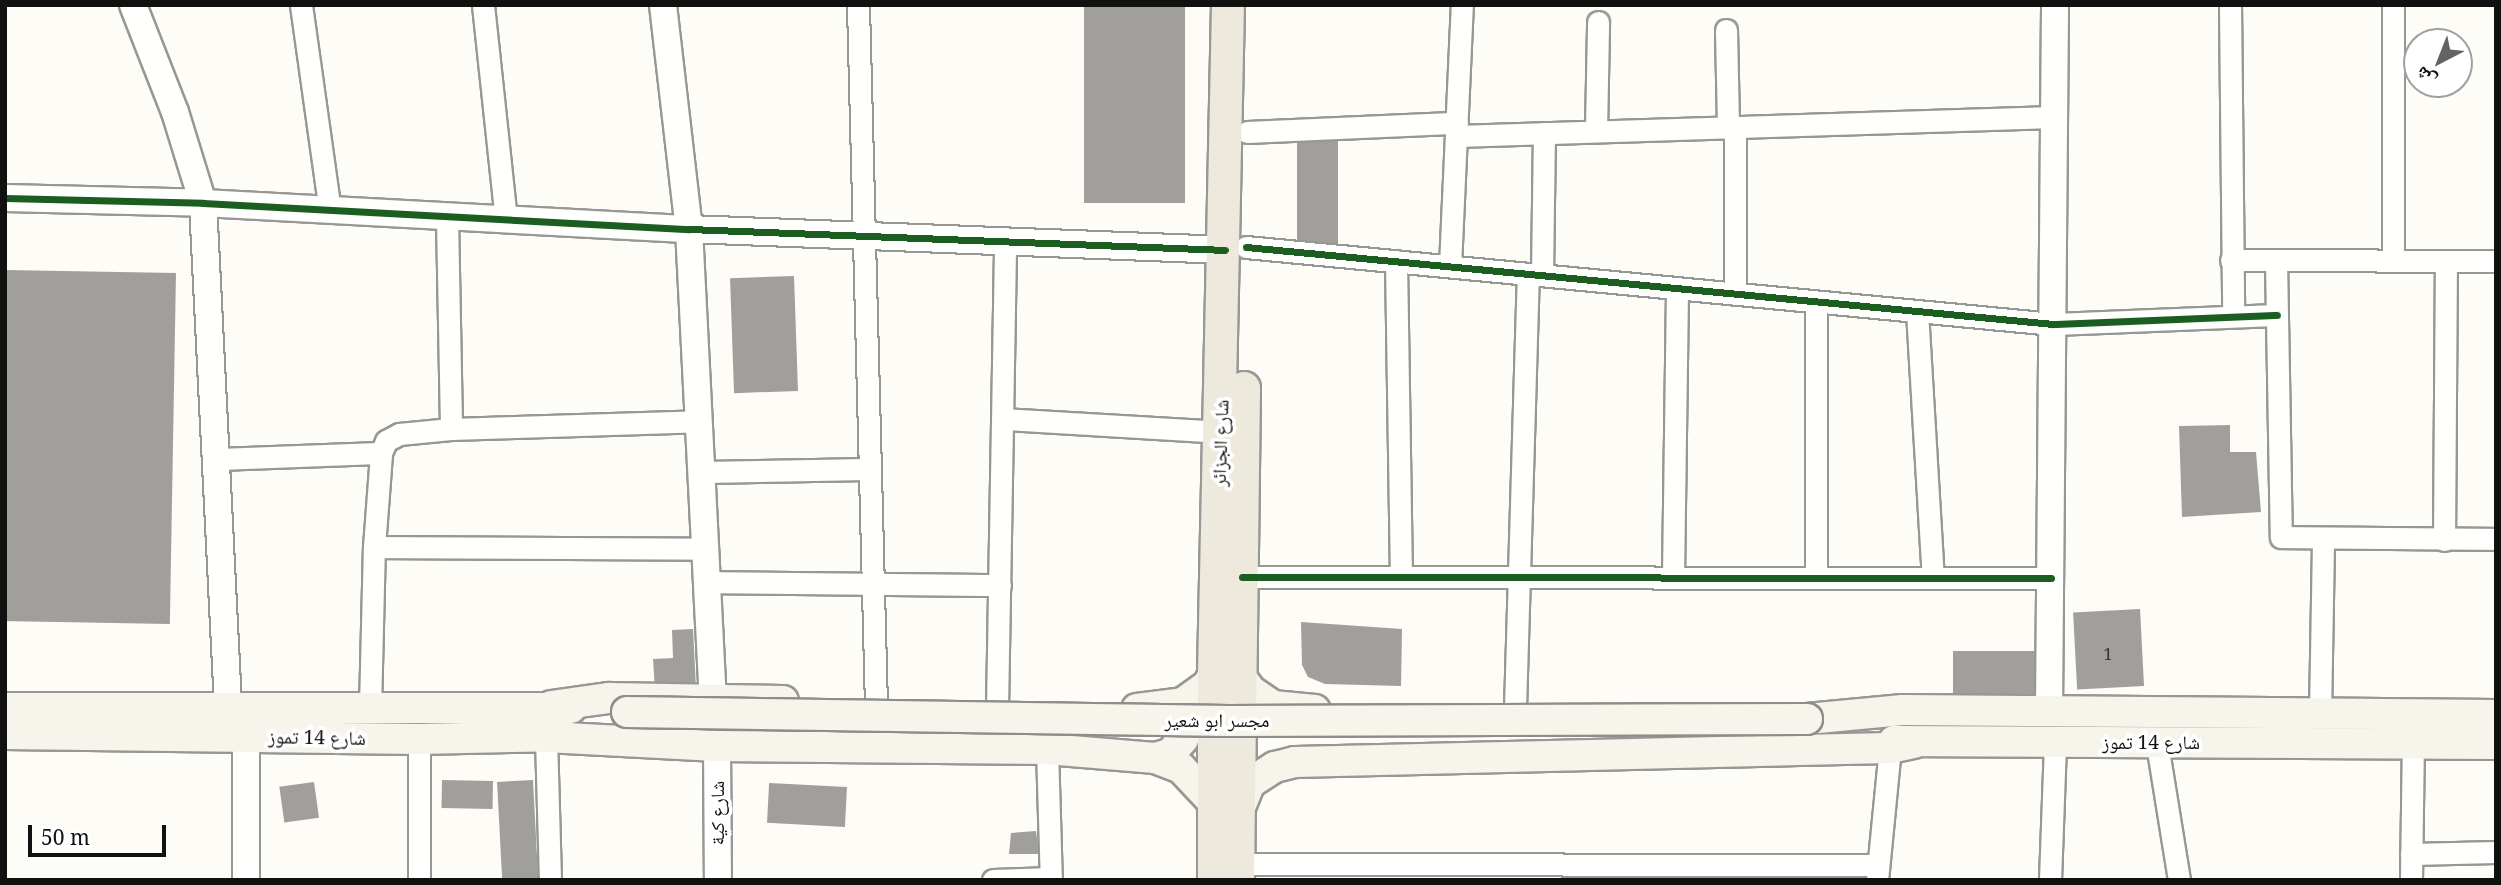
<!DOCTYPE html>
<html>
<head>
<meta charset="utf-8">
<style>
	body { margin:0 }
	#map { position:relative; width:2501px; height:885px; overflow:hidden; background:#fdfcf7; font-family:"Noto Serif","Noto Naskh Arabic",serif }
	div>[style] { position:absolute }
	[style*='--x'] { left:calc(var(--x)*1px); top:calc(var(--y)*1px); width:calc(var(--w)*1px); rotate:calc(var(--a)*1deg) }
	.building>* { inset:0; background:#a19f9c; transform-origin:0 0 }
	.roads { filter:drop-shadow(2px 0 #979795) drop-shadow(-2px 0 #979795) drop-shadow(0 2px #979795) drop-shadow(0 -2px #979795) }
	.minor>* { height:21px; margin:-10.5px; padding:0 10.5px; transform-origin:10.5px; border-radius:10.5px; background:#fffffe }
	.tertiary>* { height:26px; margin:-13px; padding:0 13px; transform-origin:13px; border-radius:13px; background:#fffffe }
	.secondary>* { height:30px; margin:-15px; padding:0 15px; transform-origin:15px; border-radius:15px; background:#f6f4eb }
	.primary>* { height:32px; margin:-16px; padding:0 16px; transform-origin:16px; border-radius:16px; background:#ede9dc }
	.bridges { filter:drop-shadow(2px 0 #8e8d8b) drop-shadow(-2px 0 #8e8d8b) drop-shadow(0 2px #8e8d8b) drop-shadow(0 -2px #8e8d8b) }
	.secondary-bridge>* { height:30px; margin:-15px; padding:0 15px; transform-origin:15px; border-radius:15px; background:#f6f4eb }
	.cycleway>* { height:7px; margin:-3.5px; padding:0 3.5px; transform-origin:3.5px; border-radius:3.5px; background:#1b5e20 }
	span { translate:-50% -50%; white-space:nowrap; text-align:center; line-height:1.15; -webkit-text-stroke:7px #fff; paint-order:stroke }
	.number-label { font-size:16px; color:#353434 }
	.number-label span { -webkit-text-stroke-width:0 }
	.street-label { font-size:19px; color:#111 }
	.frame { position:absolute; inset:0; border:7px solid #111; pointer-events:none }
	.north { position:absolute; left:2403px; top:28px; width:70px; height:70px; box-sizing:border-box; background:#fff; border:2px solid #a0a0a0; border-radius:50%; rotate:222deg; font-size:19px; font-weight:700; line-height:28px; text-align:center; color:#111 }
	.north::after { content:''; display:block; margin:auto; width:24px; height:32px; background:#646362; clip-path:polygon(50% 0,100% 100%,50% 72%,0 100%) }
	.scale { position:absolute; left:28px; top:825px; width:138px; height:32px; box-sizing:border-box; border:4px solid #111; border-top:0; padding-left:9px; font-size:21px; line-height:24px; white-space:nowrap; color:#111; -webkit-text-stroke:5px #fff; paint-order:stroke }
</style>
</head>
<body>
<div id="map">
	<div class="building">
		<i style="left:1084px;top:5px;width:101px;height:198px"></i>
		<i style="left:1297px;top:137px;width:41px;height:106px"></i>
		<i style="left:5px;top:270px;width:171px;height:351px;rotate:1deg"></i>
		<i style="left:794px;top:276px;width:115px;height:64px;rotate:88deg"></i>
		<i style="clip-path:polygon(2230px 425px,2230px 452px,2256px 452px,2261px 512px,2182px 517px,2179px 426px)"></i>
		<i style="left:2140px;top:609px;width:77px;height:67px;rotate:87deg"></i>
		<i style="clip-path:polygon(1301px 622px,1402px 629px,1401px 686px,1325px 684px,1308px 677px,1302px 665px)"></i>
		<i style="clip-path:polygon(693px 629px,696px 688px,655px 690px,653px 659px,673px 658px,672px 630px)"></i>
		<i style="left:1953px;top:651px;width:82px;height:47px"></i>
		<i style="left:442px;top:780px;width:51px;height:28px;rotate:1deg"></i>
		<i style="left:533px;top:780px;width:100px;height:36px;rotate:87deg"></i>
		<i style="left:314px;top:782px;width:36px;height:35px;rotate:82deg"></i>
		<i style="left:847px;top:787px;width:40px;height:78px;rotate:93deg"></i>
		<i style="clip-path:polygon(1036px 831px,1039px 854px,1009px 854px,1011px 833px)"></i>
	</div>
	<div class="roads">
		<div class="minor">
			<i style="--x:301;--y:5;--w:208;--a:82"></i>
			<i style="--x:483;--y:5;--w:216;--a:83.9"></i>
			<i style="--x:858;--y:5;--w:701;--a:88.53"></i>
			<i style="--x:2230;--y:5;--w:311;--a:89.4"></i>
			<i style="--x:1726;--y:30;--w:97;--a:88.8"></i>
			<i style="--x:1596;--y:131;--w:109;--a:-88.9"></i>
			<i style="--x:1247;--y:132;--w:210;--a:-2.5"></i>
			<i style="--x:1456;--y:136;--w:598;--a:-1.82"></i>
			<i style="--x:447;--y:218;--w:211;--a:88.9"></i>
			<i style="--x:1246;--y:247;--w:811;--a:5.45"></i>
			<i style="--x:2053;--y:324;--w:224;--a:-2.3"></i>
			<i style="--x:2231;--y:260;--w:265;--a:0.2"></i>
			<i style="--x:2276;--y:260;--w:277;--a:89"></i>
			<i style="--x:2281;--y:537;--w:215;--a:0.5"></i>
			<i style="--x:1396;--y:261;--w:316;--a:89.1"></i>
			<i style="--x:2393;--y:261;--w:256;--a:-90"></i>
			<i style="--x:1450;--y:266;--w:261;--a:-87.4"></i>
			<i style="--x:1542;--y:275;--w:142;--a:-89.2"></i>
			<i style="--x:1735;--y:294;--w:167;--a:-90"></i>
			<i style="--x:1917;--y:311;--w:267;--a:86.6"></i>
			<i style="--x:1004;--y:419;--w:217;--a:3.4"></i>
			<i style="--x:216;--y:459;--w:165;--a:-2.1"></i>
			<i style="--x:701;--y:472;--w:169;--a:-1"></i>
			<i style="--x:2444;--y:540;--w:279;--a:-89.6"></i>
			<i style="--x:374;--y:547;--w:331;--a:0.3"></i>
			<i style="--x:1242;--y:577;--w:809;--a:0.07"></i>
			<i style="--x:1673;--y:577;--w:289;--a:-89.2"></i>
			<i style="--x:1816;--y:578;--w:276;--a:-90"></i>
			<i style="--x:707;--y:582;--w:293;--a:0.6"></i>
			<i style="--x:370;--y:708;--w:161;--a:-88.6"></i>
			<i style="--x:374;--y:547;--w:94;--a:-85.7"></i>
			<i style="--x:381;--y:453;--w:13;--a:-67"></i>
			<i style="--x:386;--y:441;--w:15;--a:-28"></i>
			<i style="--x:399;--y:434;--w:52;--a:-5.5"></i>
			<i style="--x:451;--y:429;--w:248;--a:-1.8"></i>
			<i style="--x:997;--y:708;--w:466;--a:-89"></i>
			<i style="--x:1515;--y:708;--w:434;--a:-88.3"></i>
			<i style="--x:2320;--y:714;--w:176;--a:-89"></i>
			<i style="--x:546;--y:737;--w:143;--a:88.4"></i>
			<i style="--x:2157;--y:744;--w:138;--a:80.8"></i>
			<i style="--x:1047;--y:749;--w:131;--a:88.3"></i>
			<i style="--x:2411;--y:854;--w:85;--a:-1.3"></i>
			<i style="--x:1239;--y:864;--w:638;--a:0.09"></i>
			<i style="--x:419;--y:880;--w:141;--a:-90"></i>
			<i style="--x:993;--y:880;--w:58;--a:-2"></i>
			<i style="--x:1877;--y:880;--w:133;--a:-84.4"></i>
			<i style="--x:2050;--y:880;--w:137;--a:-87.9"></i>
			<i style="--x:2411;--y:880;--w:136;--a:-89.2"></i>
		</div>
		<div class="tertiary">
			<i style="--x:133;--y:5;--w:115;--a:68.6"></i>
			<i style="--x:175;--y:112;--w:95;--a:72.9"></i>
			<i style="--x:203;--y:203;--w:504;--a:87.15"></i>
			<i style="--x:663;--y:5;--w:226;--a:83.4"></i>
			<i style="--x:689;--y:229;--w:469;--a:87.1"></i>
			<i style="--x:5;--y:198;--w:198;--a:1.4"></i>
			<i style="--x:203;--y:203;--w:487;--a:3.1"></i>
			<i style="--x:689;--y:229;--w:536;--a:2.24"></i>
			<i style="--x:2049;--y:710;--w:705;--a:-89.51"></i>
			<i style="--x:717;--y:746;--w:134;--a:89.6"></i>
			<i style="--x:246;--y:880;--w:143;--a:-90"></i>
		</div>
		<div class="secondary">
			<i style="--x:1240;--y:676;--w:19;--a:54"></i>
			<i style="--x:1251;--y:691;--w:27;--a:34"></i>
			<i style="--x:1273;--y:706;--w:42;--a:5.4"></i>
			<i style="--x:551;--y:706;--w:59;--a:-7.9"></i>
			<i style="--x:609;--y:698;--w:174;--a:1"></i>
			<i style="--x:5;--y:708;--w:566;--a:0"></i>
			<i style="--x:1137;--y:709;--w:46;--a:-7.4"></i>
			<i style="--x:1183;--y:703;--w:31;--a:-36"></i>
			<i style="--x:1208;--y:685;--w:13;--a:-63"></i>
			<i style="--x:1807;--y:719;--w:96;--a:-5.4"></i>
			<i style="--x:1903;--y:710;--w:593;--a:0.48"></i>
			<i style="--x:5;--y:734;--w:414;--a:0.7"></i>
			<i style="--x:419;--y:739;--w:146;--a:-1.2"></i>
			<i style="--x:546;--y:737;--w:171;--a:3"></i>
			<i style="--x:717;--y:746;--w:330;--a:0.5"></i>
			<i style="--x:1047;--y:749;--w:108;--a:4.8"></i>
			<i style="--x:1155;--y:758;--w:28;--a:21"></i>
			<i style="--x:1181;--y:768;--w:50;--a:46.6"></i>
			<i style="--x:1894;--y:741;--w:602;--a:0.29"></i>
			<i style="--x:1155;--y:758;--w:16;--a:-15"></i>
			<i style="--x:1170;--y:754;--w:20;--a:-49"></i>
			<i style="--x:1183;--y:739;--w:21;--a:-107"></i>
			<i style="--x:1177;--y:719;--w:22;--a:-156"></i>
			<i style="--x:1241;--y:805;--w:24;--a:-68"></i>
			<i style="--x:1250;--y:783;--w:30;--a:-33"></i>
			<i style="--x:1275;--y:767;--w:21;--a:-14"></i>
			<i style="--x:1295;--y:762;--w:595;--a:-1.35"></i>
			<i style="--x:1890;--y:748;--w:25;--a:-12"></i>
		</div>
		<div class="primary">
			<i style="--x:1214;--y:880;--w:207;--a:-90"></i>
			<i style="--x:1214;--y:673;--w:668;--a:-88.8"></i>
			<i style="--x:1238;--y:880;--w:492;--a:-89.3"></i>
		</div>
	</div>
	<div class="bridges">
		<div class="secondary-bridge">
			<i style="--x:627;--y:712;--w:601;--a:0.86"></i>
			<i style="--x:1228;--y:721;--w:579;--a:-0.2"></i>
		</div>
	</div>
	<div class="cycleway">
		<i style="--x:5;--y:198;--w:198;--a:1.4"></i>
		<i style="--x:203;--y:203;--w:487;--a:3.1"></i>
		<i style="--x:689;--y:229;--w:536;--a:2.24"></i>
		<i style="--x:1246;--y:247;--w:811;--a:5.45"></i>
		<i style="--x:2053;--y:324;--w:224;--a:-2.3"></i>
		<i style="--x:1242;--y:577;--w:809;--a:0.07"></i>
	</div>
	<div class="number-label">
		<span style="left:2108px;top:654px">1</span>
	</div>
	<div class="street-label">
		<span style="left:1221px;top:443px;rotate:-88deg">شارع الجزائر</span>
		<span style="left:1217px;top:721px">مجسر ابو شعير</span>
		<span style="left:317px;top:738px;rotate:1deg">شارع 14 تموز</span>
		<span style="left:2151px;top:743px">شارع 14 تموز</span>
		<span style="left:718px;top:813px;rotate:-90deg">شارع كية</span>
	</div>
	<div class="frame"></div>
	<div class="north">ش</div>
	<div class="scale">50 m</div>
</div>
</body>
</html>
